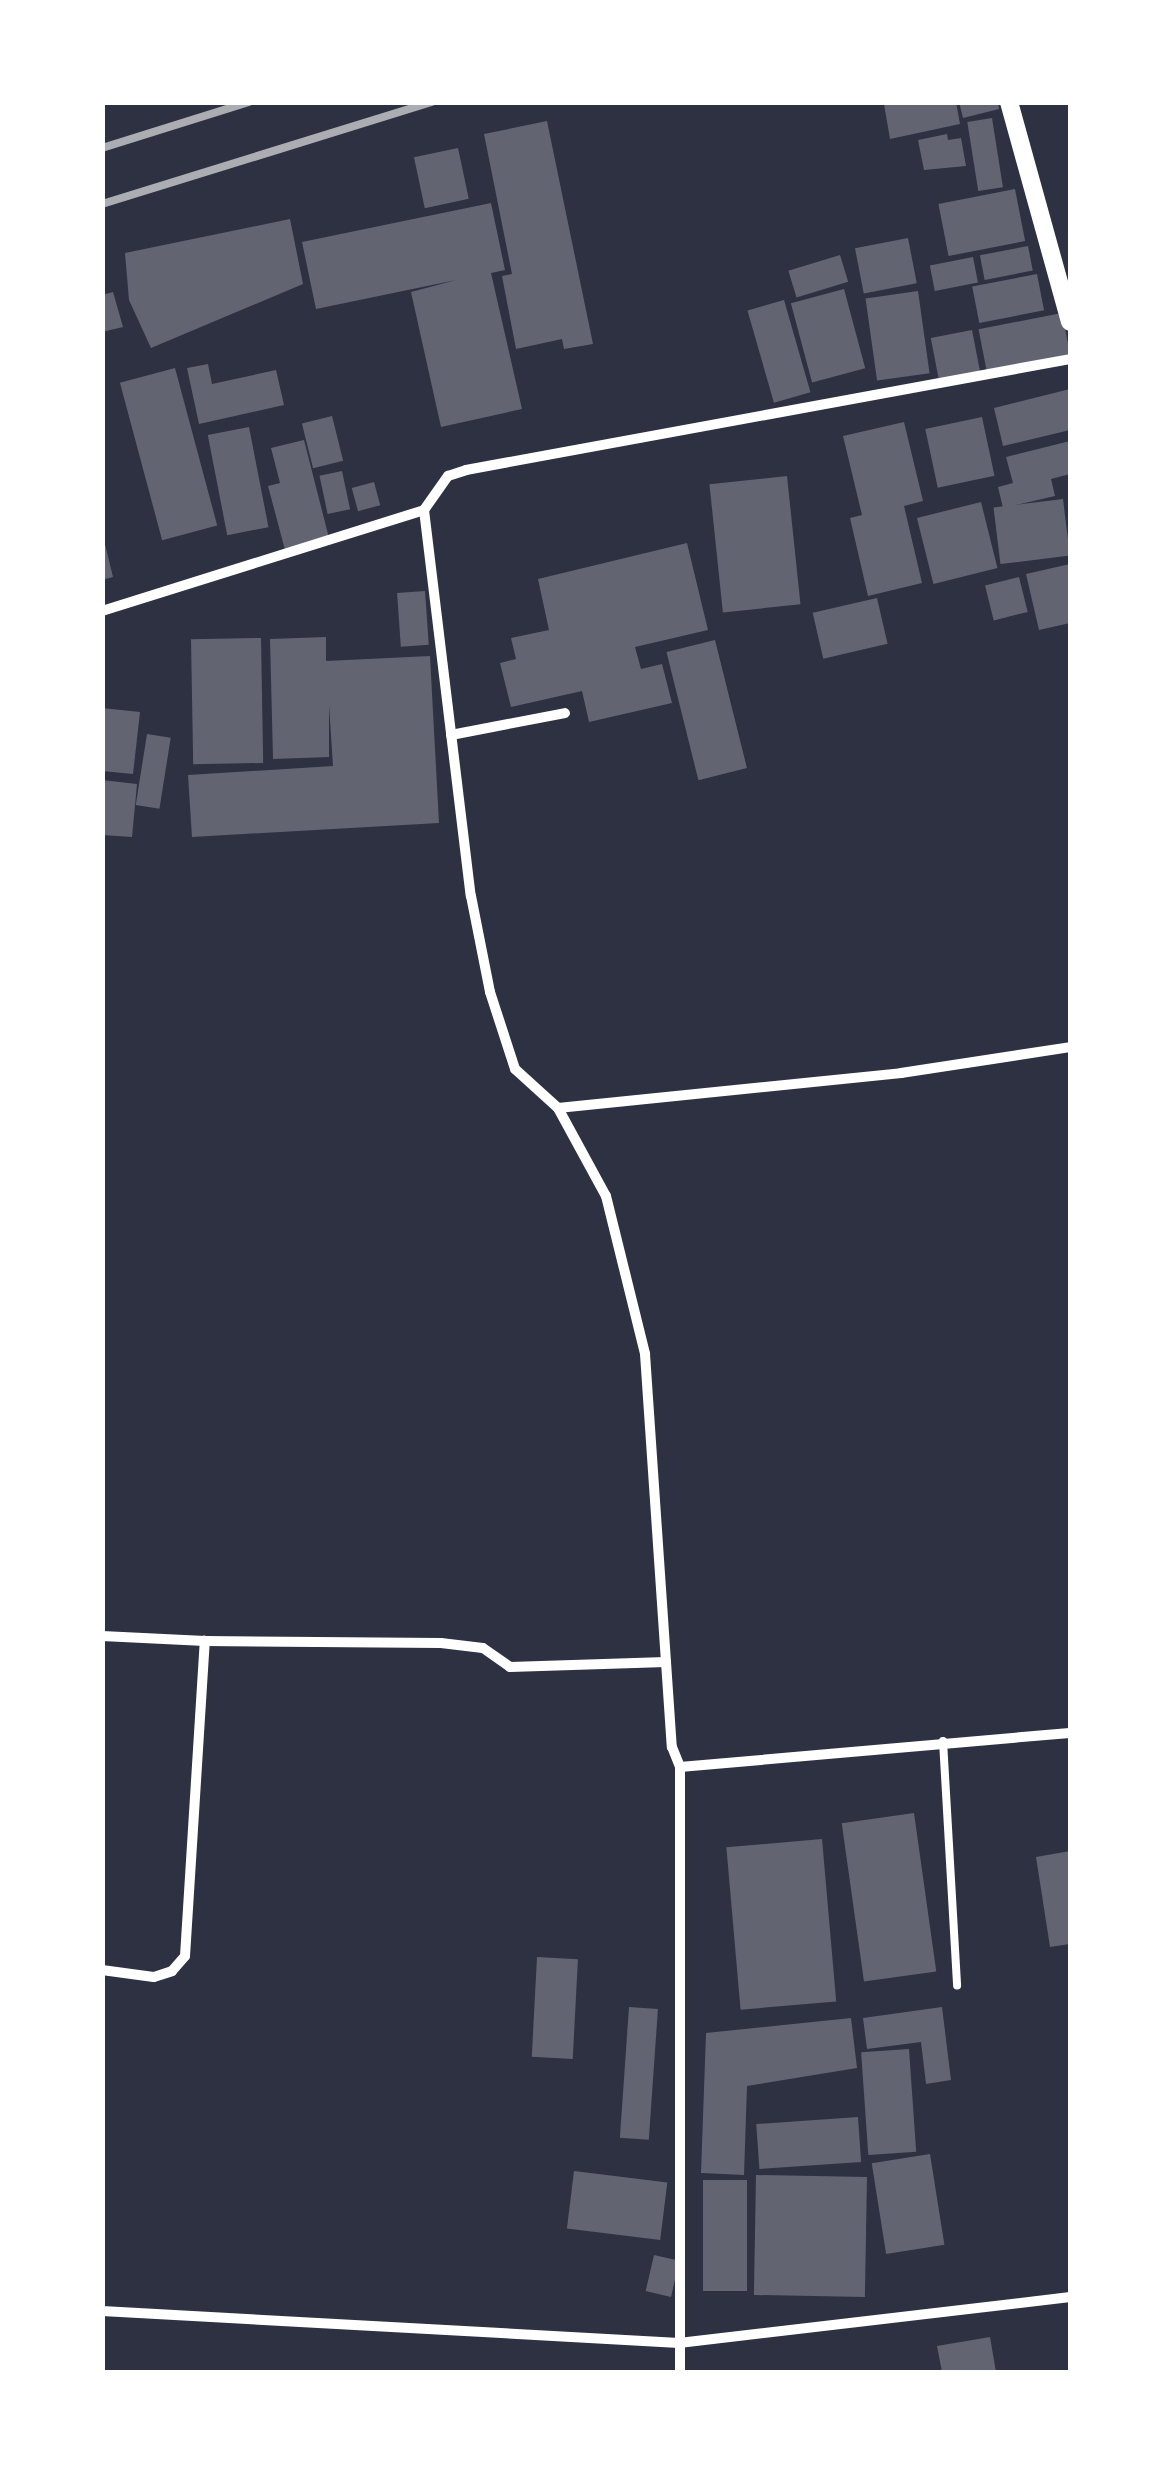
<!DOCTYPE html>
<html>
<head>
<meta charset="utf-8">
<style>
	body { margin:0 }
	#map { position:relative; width:1173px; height:2475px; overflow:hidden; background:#2d3142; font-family:Lato,sans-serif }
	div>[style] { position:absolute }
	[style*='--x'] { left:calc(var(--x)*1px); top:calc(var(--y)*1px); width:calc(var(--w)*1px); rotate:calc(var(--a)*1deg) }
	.building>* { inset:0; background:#626471; transform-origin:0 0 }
	.service>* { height:8px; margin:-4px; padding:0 4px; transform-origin:4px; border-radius:4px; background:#fff }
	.minor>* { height:10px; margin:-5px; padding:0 5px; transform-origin:5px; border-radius:5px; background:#fff }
	.tertiary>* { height:18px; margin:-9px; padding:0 9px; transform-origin:9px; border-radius:9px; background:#fff }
	.rail>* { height:8px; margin:-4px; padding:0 4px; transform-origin:4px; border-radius:4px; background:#abadb3 }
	span { translate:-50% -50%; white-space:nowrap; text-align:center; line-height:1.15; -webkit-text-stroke:8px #fff; paint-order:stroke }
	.frame { position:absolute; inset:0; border:105px solid #fff; pointer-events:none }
</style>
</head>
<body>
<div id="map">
	<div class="building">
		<i style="clip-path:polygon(956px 102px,960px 124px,890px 139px,884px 104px)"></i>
		<i style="clip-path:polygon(959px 102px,998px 102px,999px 109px,963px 118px)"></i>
		<i style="left:992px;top:118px;width:70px;height:25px;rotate:81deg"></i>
		<i style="clip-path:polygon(547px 121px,593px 344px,564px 349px,562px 339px,516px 349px,502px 276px,512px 274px,484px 134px)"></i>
		<i style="clip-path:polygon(947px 134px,948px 140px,961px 138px,966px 166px,924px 170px,918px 140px)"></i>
		<i style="left:458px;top:148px;width:52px;height:45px;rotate:78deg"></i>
		<i style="left:1015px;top:189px;width:53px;height:78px;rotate:79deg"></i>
		<i style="clip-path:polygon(491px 203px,505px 270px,491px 273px,522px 409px,441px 427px,411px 292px,456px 280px,316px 309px,302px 242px)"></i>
		<i style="clip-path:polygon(290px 219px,303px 284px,151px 348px,129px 300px,125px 253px)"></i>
		<i style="left:908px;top:238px;width:46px;height:54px;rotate:79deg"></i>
		<i style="left:1028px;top:246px;width:25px;height:49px;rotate:79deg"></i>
		<i style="left:840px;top:255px;width:28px;height:54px;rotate:73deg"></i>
		<i style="left:973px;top:257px;width:26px;height:44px;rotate:79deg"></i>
		<i style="left:1037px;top:274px;width:37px;height:66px;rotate:79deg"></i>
		<i style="left:844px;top:289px;width:82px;height:55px;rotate:75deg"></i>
		<i style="left:918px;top:291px;width:83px;height:53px;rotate:82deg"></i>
		<i style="clip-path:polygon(113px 292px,123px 327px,102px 332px,102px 295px)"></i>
		<i style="left:784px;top:300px;width:96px;height:38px;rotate:74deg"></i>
		<i style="left:1062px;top:313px;width:42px;height:85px;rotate:79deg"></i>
		<i style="left:972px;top:330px;width:44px;height:42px;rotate:79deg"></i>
		<i style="clip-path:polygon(208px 364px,212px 384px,276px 370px,284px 405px,199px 424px,187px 368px)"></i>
		<i style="left:175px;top:368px;width:163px;height:57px;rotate:75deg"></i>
		<i style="clip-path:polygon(1070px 389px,1070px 430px,1003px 446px,994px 408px)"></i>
		<i style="left:332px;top:416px;width:46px;height:31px;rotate:76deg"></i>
		<i style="left:982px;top:417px;width:60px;height:58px;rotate:78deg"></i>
		<i style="clip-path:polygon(904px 422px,923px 501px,904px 506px,922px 583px,868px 596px,850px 518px,862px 515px,843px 436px)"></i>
		<i style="left:249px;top:427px;width:102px;height:42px;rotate:79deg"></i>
		<i style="clip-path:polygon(304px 440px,329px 538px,285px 550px,268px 486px,280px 483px,271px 448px)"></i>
		<i style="clip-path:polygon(1070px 441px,1070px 474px,1051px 479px,1055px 496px,1003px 508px,998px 487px,1013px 483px,1006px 457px)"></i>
		<i style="left:342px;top:471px;width:39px;height:23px;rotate:78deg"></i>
		<i style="left:787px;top:476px;width:129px;height:78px;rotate:84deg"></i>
		<i style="left:374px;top:482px;width:24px;height:23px;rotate:75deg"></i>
		<i style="left:1063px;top:499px;width:57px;height:70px;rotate:83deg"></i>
		<i style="left:981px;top:502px;width:68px;height:66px;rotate:76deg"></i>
		<i style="clip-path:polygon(104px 540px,113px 577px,102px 580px,102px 541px)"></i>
		<i style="clip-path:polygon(687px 543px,708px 630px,635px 647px,641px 669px,662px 664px,672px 703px,589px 722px,582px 691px,511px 707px,500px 663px,516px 659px,511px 638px,549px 630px,538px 579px)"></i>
		<i style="clip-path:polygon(1070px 564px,1070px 623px,1039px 630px,1026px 574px)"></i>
		<i style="left:1019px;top:577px;width:36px;height:35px;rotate:76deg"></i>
		<i style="left:425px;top:591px;width:54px;height:28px;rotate:86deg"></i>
		<i style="left:877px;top:598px;width:47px;height:66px;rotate:77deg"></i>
		<i style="clip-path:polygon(326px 637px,326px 661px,430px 656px,439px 823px,192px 837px,188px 775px,333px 766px,329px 705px,329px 757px,273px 759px,270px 639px)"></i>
		<i style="left:261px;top:638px;width:125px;height:70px;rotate:89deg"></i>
		<i style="left:715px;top:640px;width:132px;height:50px;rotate:76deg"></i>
		<i style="clip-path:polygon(102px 708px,140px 712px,133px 774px,102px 771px)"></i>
		<i style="left:147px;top:734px;width:24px;height:72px;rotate:9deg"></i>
		<i style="clip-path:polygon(102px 780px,137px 784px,132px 837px,102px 835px)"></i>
		<i style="left:914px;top:1813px;width:160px;height:73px;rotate:82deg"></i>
		<i style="left:822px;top:1839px;width:163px;height:96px;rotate:85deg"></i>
		<i style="clip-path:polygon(1070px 1851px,1070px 1944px,1050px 1947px,1036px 1857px)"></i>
		<i style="left:537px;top:1957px;width:41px;height:100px;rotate:3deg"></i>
		<i style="left:629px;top:2007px;width:29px;height:131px;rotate:4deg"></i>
		<i style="clip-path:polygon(942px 2007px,951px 2080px,926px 2084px,921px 2042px,867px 2049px,863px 2018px)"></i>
		<i style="clip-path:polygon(851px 2018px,857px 2068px,747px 2086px,744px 2175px,701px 2173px,706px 2033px)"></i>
		<i style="left:909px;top:2049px;width:103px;height:48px;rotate:86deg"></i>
		<i style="left:858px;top:2117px;width:45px;height:102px;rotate:86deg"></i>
		<i style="left:930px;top:2154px;width:92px;height:59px;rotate:81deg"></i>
		<i style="left:574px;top:2171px;width:94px;height:58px;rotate:7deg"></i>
		<i style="left:756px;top:2175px;width:111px;height:120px;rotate:1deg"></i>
		<i style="left:703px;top:2180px;width:44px;height:111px"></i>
		<i style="left:654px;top:2255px;width:26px;height:37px;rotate:13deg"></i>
		<i style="clip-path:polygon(990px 2337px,996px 2372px,942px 2372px,937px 2346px)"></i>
	</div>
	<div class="service">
		<i style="--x:943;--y:1741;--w:245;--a:86.7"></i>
	</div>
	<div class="minor">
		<i style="--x:424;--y:510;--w:389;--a:83.1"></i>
		<i style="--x:471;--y:896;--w:98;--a:78.8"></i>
		<i style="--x:490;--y:992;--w:81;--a:72"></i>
		<i style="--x:515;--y:1069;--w:58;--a:42.2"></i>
		<i style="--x:558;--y:1108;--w:100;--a:61.4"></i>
		<i style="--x:606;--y:1196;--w:163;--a:76.1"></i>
		<i style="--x:645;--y:1354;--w:394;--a:86.1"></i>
		<i style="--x:672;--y:1747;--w:22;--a:68"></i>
		<i style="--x:680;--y:1767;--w:391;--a:-5"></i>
		<i style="--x:102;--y:611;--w:337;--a:-17.4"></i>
		<i style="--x:424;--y:510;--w:42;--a:-54.8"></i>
		<i style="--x:448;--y:476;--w:19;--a:-18"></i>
		<i style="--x:466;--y:470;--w:614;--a:-10.41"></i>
		<i style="--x:451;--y:735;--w:116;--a:-10.9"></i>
		<i style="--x:558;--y:1108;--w:345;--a:-5.8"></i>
		<i style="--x:901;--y:1073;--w:171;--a:-8.7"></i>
		<i style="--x:102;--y:1636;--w:103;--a:2.8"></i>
		<i style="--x:102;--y:1970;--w:52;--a:7.7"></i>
		<i style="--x:154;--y:1977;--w:19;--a:-18"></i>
		<i style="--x:172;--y:1971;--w:20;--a:-49"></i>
		<i style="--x:185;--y:1956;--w:316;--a:-86.4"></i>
		<i style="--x:205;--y:1641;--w:236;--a:0.5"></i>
		<i style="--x:441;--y:1643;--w:42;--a:6.8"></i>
		<i style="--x:483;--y:1648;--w:33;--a:35"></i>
		<i style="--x:510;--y:1667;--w:156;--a:-1.8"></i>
		<i style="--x:102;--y:2311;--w:578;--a:3.17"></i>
		<i style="--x:679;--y:2343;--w:394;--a:-6.7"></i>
		<i style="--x:680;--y:2372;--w:605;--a:-90"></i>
	</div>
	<div class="tertiary">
		<i style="--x:1009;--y:102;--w:228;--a:74.5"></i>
	</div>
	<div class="rail">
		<i style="--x:102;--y:148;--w:154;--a:-17.4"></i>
		<i style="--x:102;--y:204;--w:345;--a:-17.2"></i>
	</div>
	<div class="frame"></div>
</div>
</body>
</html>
